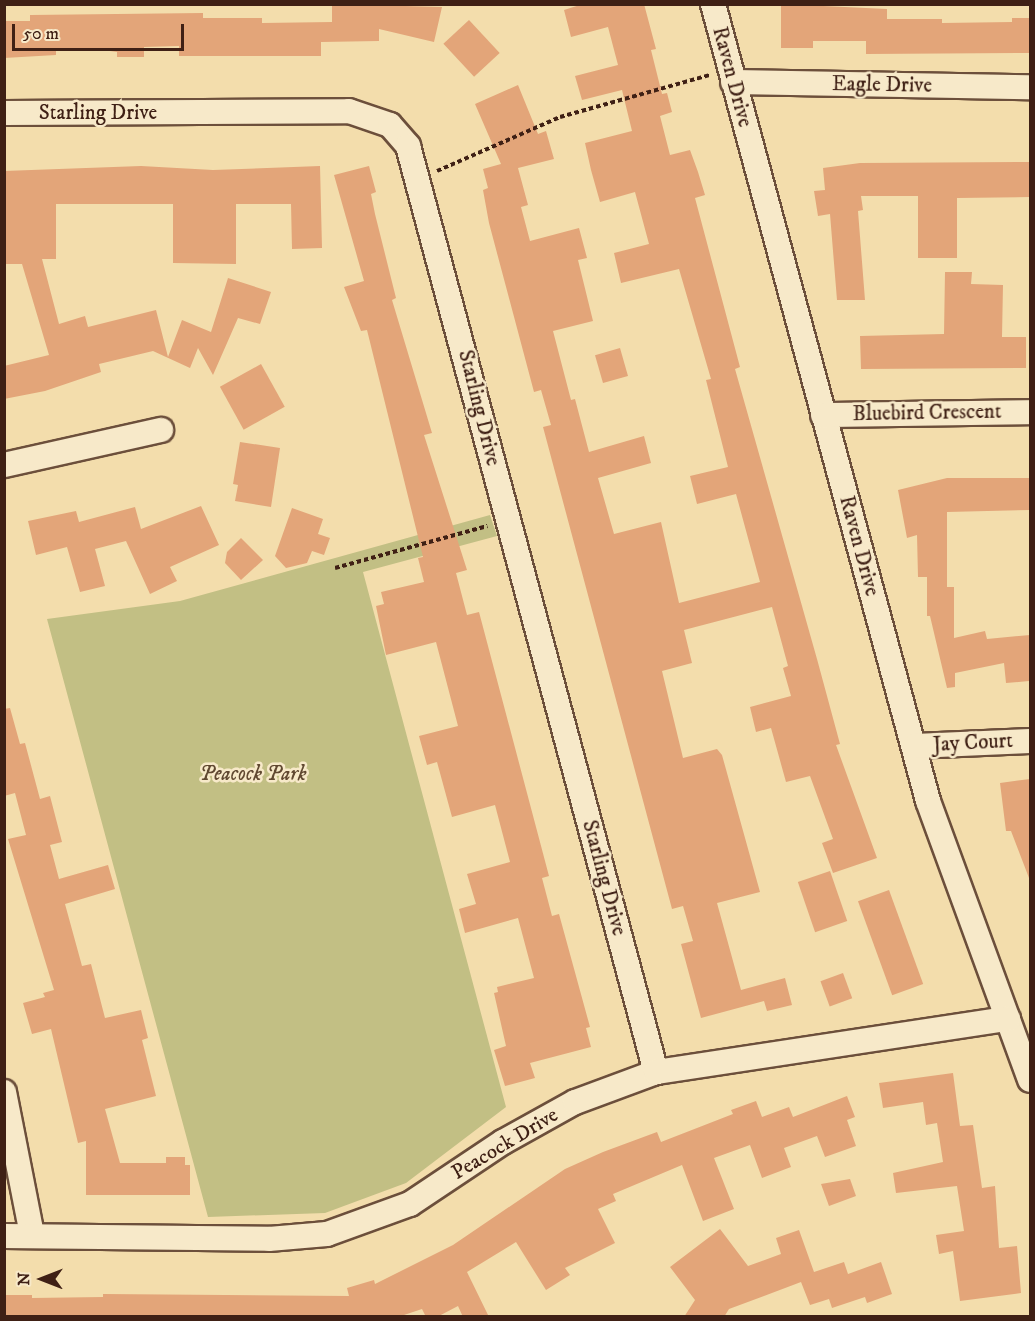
<!DOCTYPE html>
<html>
<head>
<meta charset="utf-8">
<style>
	body { margin:0 }
	#map { position:relative; width:1035px; height:1321px; overflow:hidden; background:#f3ddac; font-family:"IM FELL DW Pica",serif }
	div>[style] { position:absolute }
	[style*='--x'] { left:calc(var(--x)*1px); top:calc(var(--y)*1px); width:calc(var(--w)*1px); rotate:calc(var(--a)*1deg) }
	.green>* { inset:0; background:#c2bf84 }
	.building>* { inset:0; background:#e3a579; transform-origin:0 0 }
	.path>* { height:4px; margin-top:-2px; transform-origin:0; background:repeating-linear-gradient(90deg,#3f2015 0 4.5px,transparent 0 7.5px) }
	.roads { filter:drop-shadow(2px 0 #6c4f3b) drop-shadow(-2px 0 #6c4f3b) drop-shadow(0 2px #6c4f3b) drop-shadow(0 -2px #6c4f3b) }
	.minor>* { height:24px; margin:-12px; padding:0 12px; transform-origin:12px; border-radius:12px; background:#f7e9c9 }
	span { translate:-50% -50%; white-space:nowrap; text-align:center; line-height:1.15; -webkit-text-stroke:5px #f7e9c9; paint-order:stroke }
	.street-label { font-size:21px; color:#3f2015 }
	.park-label { font-size:21px; color:#604831; font-style:italic }
	.frame { position:absolute; inset:0; border:6px solid #3f2015; pointer-events:none }
	.north { position:absolute; left:12px; top:1249px; width:60px; height:60px; -webkit-text-stroke:4px #f7e9c9; paint-order:stroke; rotate:270deg; font-size:16px; font-weight:700; line-height:24px; text-align:center; color:#3f2015 }
	.north::after { content:''; display:block; margin:auto; width:21px; height:27px; background:#3f2015; clip-path:polygon(50% 0,100% 100%,50% 72%,0 100%) }
	.scale { position:absolute; left:12px; top:24px; width:172px; height:27px; box-sizing:border-box; border:3px solid #3f2015; border-top:0; padding-left:8px; font-size:18px; line-height:21px; white-space:nowrap; color:#3f2015; -webkit-text-stroke:4px #f7e9c9; paint-order:stroke }
</style>
</head>
<body>
<div id="map">
	<div class="green">
		<i style="clip-path:polygon(490px 515px,497px 536px,363px 572px,506px 1107px,406px 1183px,325px 1213px,208px 1217px,47px 619px,180px 601px)"></i>
	</div>
	<div class="building">
		<i style="clip-path:polygon(332px 4px,442px 7px,434px 42px,379px 29px,379px 41px,321px 42px,321px 56px,179px 56px,179px 46px,144px 47px,144px 57px,117px 57px,117px 52px,96px 49px,56px 49px,56px 55px,4px 58px,4px 21px,30px 21px,30px 15px,203px 13px,203px 18px,262px 18px,262px 23px,332px 22px)"></i>
		<i style="clip-path:polygon(583px 4px,644px 4px,656px 49px,651px 50px,662px 94px,667px 93px,672px 112px,660px 116px,670px 155px,690px 150px,698px 172px,705px 195px,695px 198px,740px 367px,735px 369px,817px 659px,840px 744px,836px 745px,877px 858px,833px 873px,822px 843px,833px 839px,810px 776px,786px 782px,771px 728px,756px 732px,750px 707px,791px 696px,783px 668px,788px 666px,772px 607px,684px 630px,692px 663px,662px 671px,683px 758px,717px 749px,722px 755px,760px 892px,717px 903px,741px 990px,785px 978px,792px 1005px,767px 1011px,764px 1001px,701px 1018px,681px 944px,693px 941px,683px 906px,672px 909px,543px 427px,551px 425px,541px 390px,534px 392px,489px 223px,483px 190px,488px 188px,483px 169px,501px 164px,475px 104px,518px 85px,538px 134px,546px 131px,554px 159px,518px 168px,528px 205px,521px 207px,530px 241px,579px 228px,587px 258px,578px 260px,593px 321px,553px 331px,571px 400px,575px 399px,589px 452px,644px 436px,651px 463px,598px 478px,614px 534px,661px 522px,679px 603px,760px 582px,736px 494px,697px 504px,690px 476px,728px 467px,706px 380px,711px 379px,679px 269px,621px 283px,614px 253px,649px 244px,635px 192px,600px 202px,591px 170px,585px 143px,632px 131px,622px 90px,582px 100px,575px 76px,618px 65px,608px 27px,571px 37px,564px 10px)"></i>
		<i style="clip-path:polygon(781px 4px,887px 9px,887px 19px,942px 19px,942px 23px,1012px 22px,1012px 18px,1030px 18px,1030px 53px,866px 54px,866px 41px,813px 41px,813px 48px,781px 48px)"></i>
		<i style="left:469px;top:20px;width:45px;height:35px;rotate:47deg"></i>
		<i style="clip-path:polygon(1030px 162px,1030px 197px,957px 198px,957px 258px,918px 258px,918px 196px,861px 196px,863px 210px,858px 211px,865px 300px,837px 300px,830px 214px,818px 216px,814px 191px,825px 190px,823px 168px,860px 163px)"></i>
		<i style="clip-path:polygon(141px 166px,213px 170px,320px 166px,322px 248px,292px 249px,291px 204px,236px 204px,236px 264px,173px 263px,173px 204px,56px 204px,56px 259px,42px 259px,59px 324px,85px 316px,88px 327px,156px 310px,168px 357px,182px 320px,211px 332px,228px 278px,271px 292px,260px 324px,238px 318px,213px 375px,198px 348px,190px 368px,153px 351px,99px 364px,101px 372px,45px 391px,4px 399px,4px 366px,49px 355px,22px 264px,4px 264px,4px 171px)"></i>
		<i style="clip-path:polygon(369px 166px,376px 192px,371px 194px,375px 214px,396px 298px,392px 300px,432px 433px,424px 435px,467px 570px,456px 573px,467px 615px,479px 612px,549px 876px,542px 878px,552px 916px,559px 914px,590px 1027px,586px 1028px,591px 1047px,530px 1063px,535px 1078px,505px 1086px,494px 1050px,506px 1046px,494px 993px,498px 992px,497px 987px,534px 978px,518px 918px,465px 933px,459px 909px,476px 904px,467px 874px,510px 862px,495px 805px,452px 817px,437px 762px,427px 765px,419px 736px,458px 726px,436px 642px,386px 655px,376px 606px,384px 604px,381px 592px,424px 582px,418px 558px,423px 557px,367px 330px,361px 331px,344px 287px,364px 281px,334px 175px)"></i>
		<i style="clip-path:polygon(945px 272px,972px 272px,971px 284px,1003px 285px,1002px 337px,1026px 337px,1026px 368px,861px 369px,860px 336px,944px 334px)"></i>
		<i style="left:620px;top:348px;width:29px;height:26px;rotate:74deg"></i>
		<i style="left:261px;top:364px;width:49px;height:47px;rotate:61deg"></i>
		<i style="clip-path:polygon(240px 442px,280px 448px,271px 507px,235px 501px,238px 485px,233px 484px)"></i>
		<i style="clip-path:polygon(947px 478px,1030px 478px,1030px 510px,947px 512px,947px 587px,954px 587px,954px 638px,985px 631px,987px 639px,1030px 635px,1029px 681px,1006px 683px,1004px 663px,955px 673px,955px 687px,947px 688px,930px 616px,927px 616px,927px 577px,918px 577px,917px 535px,907px 538px,898px 490px)"></i>
		<i style="clip-path:polygon(201px 506px,219px 545px,170px 567px,177px 581px,150px 594px,126px 541px,95px 549px,105px 586px,80px 592px,67px 547px,36px 555px,28px 521px,76px 511px,79px 522px,135px 507px,141px 529px)"></i>
		<i style="clip-path:polygon(292px 508px,323px 519px,318px 534px,330px 538px,324px 555px,312px 551px,307px 563px,286px 568px,275px 556px)"></i>
		<i style="clip-path:polygon(241px 538px,263px 560px,241px 580px,225px 563px,227px 552px)"></i>
		<i style="clip-path:polygon(10px 708px,20px 744px,25px 743px,40px 799px,50px 796px,62px 842px,50px 845px,59px 879px,108px 865px,115px 889px,65px 904px,82px 966px,91px 964px,105px 1018px,141px 1010px,148px 1038px,142px 1040px,156px 1096px,105px 1109px,120px 1163px,166px 1163px,166px 1157px,185px 1157px,185px 1165px,190px 1165px,190px 1195px,86px 1195px,86px 1141px,78px 1143px,51px 1029px,32px 1034px,23px 1003px,45px 997px,43px 993px,54px 990px,8px 839px,26px 835px,15px 793px,4px 796px,4px 709px)"></i>
		<i style="clip-path:polygon(1030px 779px,1030px 878px,1029px 878px,1011px 831px,1006px 831px,1000px 783px)"></i>
		<i style="left:830px;top:871px;width:53px;height:34px;rotate:71deg"></i>
		<i style="left:889px;top:890px;width:100px;height:33px;rotate:70deg"></i>
		<i style="left:843px;top:973px;width:27px;height:24px;rotate:70deg"></i>
		<i style="clip-path:polygon(953px 1073px,960px 1126px,973px 1125px,982px 1188px,995px 1186px,999px 1248px,1017px 1246px,1021px 1293px,960px 1301px,953px 1251px,939px 1254px,936px 1235px,964px 1231px,957px 1186px,896px 1193px,893px 1173px,943px 1162px,937px 1123px,926px 1125px,923px 1102px,883px 1108px,879px 1083px)"></i>
		<i style="clip-path:polygon(847px 1096px,855px 1117px,847px 1120px,856px 1146px,825px 1157px,817px 1136px,784px 1148px,791px 1167px,762px 1178px,750px 1145px,714px 1158px,734px 1209px,703px 1221px,682px 1165px,613px 1194px,616px 1201px,598px 1209px,615px 1243px,565px 1268px,570px 1275px,546px 1290px,516px 1242px,467px 1272px,489px 1317px,463px 1317px,458px 1306px,437px 1317px,426px 1317px,422px 1309px,398px 1317px,4px 1317px,4px 1295px,32px 1295px,32px 1298px,103px 1297px,103px 1294px,349px 1296px,347px 1288px,374px 1280px,375px 1284px,453px 1245px,565px 1169px,603px 1152px,657px 1132px,661px 1142px,733px 1114px,731px 1110px,756px 1101px,762px 1117px,789px 1107px,793px 1117px)"></i>
		<i style="clip-path:polygon(850px 1179px,856px 1196px,829px 1206px,821px 1184px)"></i>
		<i style="clip-path:polygon(720px 1229px,748px 1266px,781px 1254px,776px 1238px,799px 1230px,814px 1272px,844px 1262px,848px 1274px,881px 1262px,892px 1294px,867px 1303px,865px 1297px,832px 1308px,829px 1299px,810px 1305px,801px 1282px,729px 1309px,724px 1317px,684px 1317px,695px 1300px,670px 1267px)"></i>
	</div>
	<div class="path">
		<i style="--x:437;--y:171;--w:134;--a:-23.7"></i>
		<i style="--x:560;--y:117;--w:155;--a:-15.7"></i>
		<i style="--x:335;--y:568;--w:158;--a:-15.4"></i>
	</div>
	<div class="roads">
		<div class="minor">
			<i style="--x:713;--y:4;--w:825;--a:74.9"></i>
			<i style="--x:928;--y:801;--w:297;--a:69.9"></i>
			<i style="--x:733;--y:82;--w:297;--a:1"></i>
			<i style="--x:4;--y:113;--w:345;--a:-0.3"></i>
			<i style="--x:349;--y:111;--w:43;--a:18.9"></i>
			<i style="--x:390;--y:125;--w:28;--a:49"></i>
			<i style="--x:408;--y:146;--w:959;--a:75.01"></i>
			<i style="--x:823;--y:415;--w:207;--a:-0.8"></i>
			<i style="--x:4;--y:465;--w:161;--a:-12.6"></i>
			<i style="--x:915;--y:746;--w:115;--a:-2.5"></i>
			<i style="--x:4;--y:1092;--w:146;--a:78.9"></i>
			<i style="--x:4;--y:1236;--w:265;--a:0.6"></i>
			<i style="--x:269;--y:1239;--w:58;--a:-4.9"></i>
			<i style="--x:327;--y:1234;--w:88;--a:-19.9"></i>
			<i style="--x:410;--y:1204;--w:112;--a:-33.7"></i>
			<i style="--x:503;--y:1142;--w:82;--a:-29.1"></i>
			<i style="--x:575;--y:1102;--w:86;--a:-20.3"></i>
			<i style="--x:656;--y:1072;--w:356;--a:-8.6"></i>
		</div>
	</div>
	<div class="street-label">
		<span style="left:732px;top:77px;rotate:75deg">Raven Drive</span>
		<span style="left:882px;top:85px;rotate:1deg">Eagle Drive</span>
		<span style="left:98px;top:113px">Starling Drive</span>
		<span style="left:479px;top:408px;rotate:76deg">Starling Drive</span>
		<span style="left:927px;top:413px;rotate:-1deg">Bluebird Crescent</span>
		<span style="left:859px;top:546px;rotate:75deg">Raven Drive</span>
		<span style="left:973px;top:743px;rotate:-3deg">Jay Court</span>
		<span style="left:604px;top:878px;rotate:75deg">Starling Drive</span>
		<span style="left:505px;top:1144px;rotate:-31deg">Peacock Drive</span>
	</div>
	<div class="park-label">
		<span style="left:253px;top:774px">Peacock Park</span>
	</div>
	<div class="frame"></div>
	<div class="north">N</div>
	<div class="scale">50 m</div>
</div>
</body>
</html>
